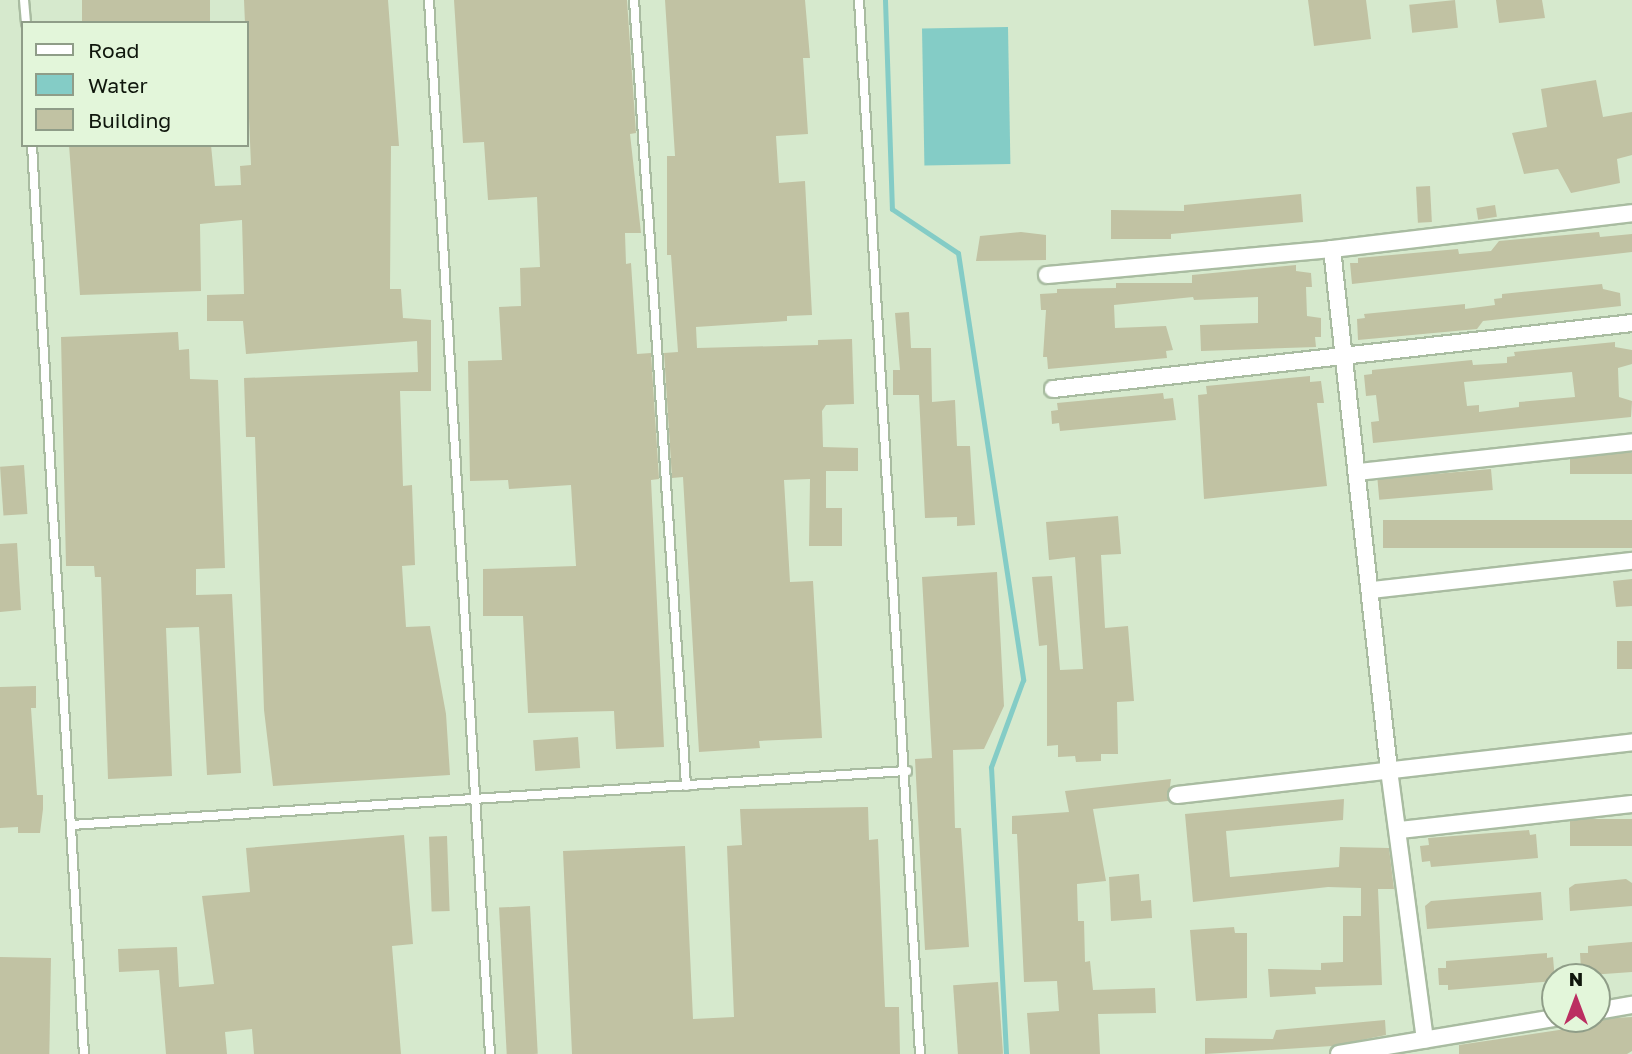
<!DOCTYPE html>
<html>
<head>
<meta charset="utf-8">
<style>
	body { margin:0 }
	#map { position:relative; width:1632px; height:1054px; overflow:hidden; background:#d6e9cd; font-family:"Golos Text",sans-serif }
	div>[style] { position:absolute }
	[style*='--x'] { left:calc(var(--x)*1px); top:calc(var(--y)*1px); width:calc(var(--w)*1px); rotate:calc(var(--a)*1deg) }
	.water>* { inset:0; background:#84ccc6; transform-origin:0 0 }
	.stream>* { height:5px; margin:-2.5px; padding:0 2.5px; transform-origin:2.5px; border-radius:2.5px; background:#84ccc6 }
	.building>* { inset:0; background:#c1c2a3; transform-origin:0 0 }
	.roads { filter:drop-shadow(2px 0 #a9bca1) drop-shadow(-2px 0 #a9bca1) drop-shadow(0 2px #a9bca1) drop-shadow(0 -2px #a9bca1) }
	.lane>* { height:8px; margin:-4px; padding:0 4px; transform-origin:4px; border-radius:4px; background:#fff }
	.street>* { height:16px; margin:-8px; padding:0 8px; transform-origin:8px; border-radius:8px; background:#fff }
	span { translate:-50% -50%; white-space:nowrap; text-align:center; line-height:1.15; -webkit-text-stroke:6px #e3f6da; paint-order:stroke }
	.legend { position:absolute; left:21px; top:21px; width:228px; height:126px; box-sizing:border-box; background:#e3f6da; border:2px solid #8f9d88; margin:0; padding:9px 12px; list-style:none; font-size:21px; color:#10170d }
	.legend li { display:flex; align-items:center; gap:14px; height:35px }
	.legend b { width:35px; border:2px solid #8f9d88 }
	.north { position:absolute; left:1541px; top:963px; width:70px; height:70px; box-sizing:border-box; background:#e3f6da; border:2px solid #8f9d88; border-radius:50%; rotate:0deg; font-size:19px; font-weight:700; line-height:28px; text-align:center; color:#10170d }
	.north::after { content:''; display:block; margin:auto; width:24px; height:32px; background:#bb2e61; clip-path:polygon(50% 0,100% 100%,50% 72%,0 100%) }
</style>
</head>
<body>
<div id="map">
	<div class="water">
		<i style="left:1008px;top:27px;width:137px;height:86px;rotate:89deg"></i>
	</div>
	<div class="stream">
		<i style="--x:885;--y:0;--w:209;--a:88.1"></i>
		<i style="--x:892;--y:209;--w:79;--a:33.7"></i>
		<i style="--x:958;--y:253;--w:432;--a:81.3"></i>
		<i style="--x:1023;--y:680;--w:93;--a:110.2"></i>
		<i style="--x:991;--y:767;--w:287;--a:87"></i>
	</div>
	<div class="building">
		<i style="left:82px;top:0;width:128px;height:23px"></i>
		<i style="clip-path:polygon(244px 0,388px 0,399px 146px,391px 146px,390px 289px,401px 289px,403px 318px,431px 320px,431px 391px,400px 391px,403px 486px,412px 485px,415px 565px,402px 566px,406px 627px,430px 626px,446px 714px,450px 775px,273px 786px,264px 710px,255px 437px,246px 437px,244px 378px,418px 372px,417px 341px,246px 354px,243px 321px,207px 321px,207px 295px,244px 294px,242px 220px,200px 224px,201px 291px,80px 295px,69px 145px,211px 145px,215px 186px,241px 185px,240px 166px,251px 165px)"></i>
		<i style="clip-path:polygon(454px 0,627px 0,636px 133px,630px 134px,641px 233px,625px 233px,626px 264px,631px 263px,637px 354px,651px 353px,659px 479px,651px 480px,664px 747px,616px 749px,614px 711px,528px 713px,523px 616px,483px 616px,483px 569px,576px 566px,571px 485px,509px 489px,508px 480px,470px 481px,468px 361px,502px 360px,499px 307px,521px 306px,520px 268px,540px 267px,537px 197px,488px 200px,484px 142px,463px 143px)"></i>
		<i style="clip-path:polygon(665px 0,805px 0,810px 58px,803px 58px,808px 134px,776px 136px,779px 183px,805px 181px,812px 315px,787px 316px,787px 321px,696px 327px,697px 348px,818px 345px,818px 340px,852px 339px,854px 404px,826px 405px,822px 411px,823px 447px,858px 448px,858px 471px,826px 471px,826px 508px,842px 508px,842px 546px,809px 546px,810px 479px,784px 480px,790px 582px,813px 581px,822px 738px,759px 741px,760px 748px,699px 752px,683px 477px,672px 478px,664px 353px,678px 352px,671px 255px,667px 255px,667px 156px,675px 156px)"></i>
		<i style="clip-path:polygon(1308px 0,1366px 0,1371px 39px,1314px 46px)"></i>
		<i style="left:1455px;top:0;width:28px;height:46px;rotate:84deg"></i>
		<i style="clip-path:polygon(1496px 0,1542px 0,1545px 18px,1499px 23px)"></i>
		<i style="clip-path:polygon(1596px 80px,1603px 117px,1632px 112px,1632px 155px,1617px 159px,1620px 183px,1571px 193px,1558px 169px,1524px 174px,1512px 133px,1547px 127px,1541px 89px)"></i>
		<i style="left:1430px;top:186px;width:36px;height:14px;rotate:87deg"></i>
		<i style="clip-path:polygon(1301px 194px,1303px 222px,1171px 234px,1171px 239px,1111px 239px,1111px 210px,1184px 211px,1184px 205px)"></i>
		<i style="left:1495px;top:205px;width:12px;height:19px;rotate:81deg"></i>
		<i style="clip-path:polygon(1021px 232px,1046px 235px,1046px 260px,976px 261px,980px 236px)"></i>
		<i style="clip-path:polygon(1599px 232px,1600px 237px,1632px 234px,1632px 252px,1352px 284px,1350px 263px,1358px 263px,1358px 258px,1458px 249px,1459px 254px,1491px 251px,1499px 241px)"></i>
		<i style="clip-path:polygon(1296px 265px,1296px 271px,1311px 273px,1312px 287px,1306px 287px,1307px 316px,1321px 318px,1321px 337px,1315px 337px,1316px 347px,1201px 351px,1200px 325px,1258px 323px,1258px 297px,1194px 300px,1193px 297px,1114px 305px,1115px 328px,1166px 326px,1173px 350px,1166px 351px,1167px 358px,1048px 369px,1047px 357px,1043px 357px,1046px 310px,1041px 310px,1040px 294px,1057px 293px,1057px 289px,1116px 288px,1116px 283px,1192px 283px,1192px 275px)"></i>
		<i style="clip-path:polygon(1602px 284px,1603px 289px,1620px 293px,1621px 306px,1483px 321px,1477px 329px,1358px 340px,1357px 319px,1365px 318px,1364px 314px,1465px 304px,1465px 309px,1495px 305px,1494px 299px,1502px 298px,1502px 294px)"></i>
		<i style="clip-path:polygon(909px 312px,911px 348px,931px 348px,932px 402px,955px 400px,957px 446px,970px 446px,975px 525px,957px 526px,957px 517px,925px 518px,919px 395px,893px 395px,893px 370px,900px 370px,895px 313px)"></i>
		<i style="clip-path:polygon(178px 332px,179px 350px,189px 349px,190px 379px,218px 380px,225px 568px,196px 569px,196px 595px,232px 594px,241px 773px,207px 775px,199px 627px,166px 628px,172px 776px,108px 779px,101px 577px,95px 577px,94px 566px,66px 566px,61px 337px)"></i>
		<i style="clip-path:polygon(evenodd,1615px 342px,1615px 347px,1632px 350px,1632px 364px,1618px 368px,1619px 397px,1632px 401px,1631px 417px,1373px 443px,1371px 422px,1379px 421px,1376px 395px,1366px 396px,1364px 375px,1372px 374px,1372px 370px,1472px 360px,1473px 365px,1507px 363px,1507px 357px,1515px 356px,1514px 352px,1615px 342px,1572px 372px,1575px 397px,1519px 402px,1519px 407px,1479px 412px,1479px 405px,1467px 406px,1464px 382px,1572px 372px)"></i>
		<i style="clip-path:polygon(1310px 376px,1310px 382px,1321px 381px,1324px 403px,1317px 403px,1327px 486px,1204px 499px,1198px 395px,1207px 394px,1206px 386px)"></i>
		<i style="clip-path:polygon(1163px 393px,1164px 399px,1173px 398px,1176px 420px,1060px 431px,1059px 423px,1052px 424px,1051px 411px,1058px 410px,1057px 403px)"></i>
		<i style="left:1632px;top:453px;width:21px;height:62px;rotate:90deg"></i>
		<i style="left:24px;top:465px;width:49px;height:24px;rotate:86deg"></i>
		<i style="left:1491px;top:469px;width:21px;height:114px;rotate:85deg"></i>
		<i style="clip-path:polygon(1118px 516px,1121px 554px,1101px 555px,1105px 628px,1128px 626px,1134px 701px,1117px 702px,1118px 754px,1101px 754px,1101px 761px,1076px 762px,1075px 756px,1058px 757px,1058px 745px,1047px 746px,1047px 645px,1039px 646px,1032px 577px,1052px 576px,1060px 670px,1083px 669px,1075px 557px,1049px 560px,1046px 522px)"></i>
		<i style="left:1632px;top:520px;width:28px;height:249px;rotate:90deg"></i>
		<i style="clip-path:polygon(17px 543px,21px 610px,0 612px,0 544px)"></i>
		<i style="clip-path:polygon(997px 572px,1004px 706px,984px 749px,953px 750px,955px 828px,961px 828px,969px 947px,925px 950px,915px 759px,932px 758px,922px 577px)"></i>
		<i style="clip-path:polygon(1632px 579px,1632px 606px,1616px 607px,1613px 581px)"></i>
		<i style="left:1632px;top:641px;width:28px;height:15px;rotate:90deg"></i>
		<i style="clip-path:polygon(36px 686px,36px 708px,31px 708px,37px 795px,43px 795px,43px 809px,40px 833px,18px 833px,18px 827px,0 828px,0 687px)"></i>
		<i style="left:578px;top:737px;width:31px;height:45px;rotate:86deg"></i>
		<i style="clip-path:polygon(1171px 779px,1168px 801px,1093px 809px,1106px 881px,1077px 884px,1078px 921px,1084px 921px,1085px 962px,1090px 961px,1093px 990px,1155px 988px,1156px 1013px,1098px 1014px,1100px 1054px,1030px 1054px,1027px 1013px,1059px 1011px,1057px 981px,1024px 982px,1017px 834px,1012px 834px,1012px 816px,1069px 812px,1065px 791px)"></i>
		<i style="clip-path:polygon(1344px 799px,1343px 820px,1226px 831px,1230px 877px,1339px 867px,1340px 847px,1389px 848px,1394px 889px,1378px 889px,1382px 985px,1315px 987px,1316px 994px,1270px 997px,1268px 969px,1321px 970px,1321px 963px,1343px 962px,1343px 916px,1361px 916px,1361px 888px,1328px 887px,1193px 902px,1185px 814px)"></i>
		<i style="clip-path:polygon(868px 807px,869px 840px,878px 839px,885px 1007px,899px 1007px,900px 1054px,572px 1054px,563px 851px,685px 846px,693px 1019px,734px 1017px,727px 846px,742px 845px,740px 809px)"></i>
		<i style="left:1632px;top:819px;width:27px;height:62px;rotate:90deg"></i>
		<i style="clip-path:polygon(1529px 830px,1530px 835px,1536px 834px,1538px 858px,1431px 867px,1430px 861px,1422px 862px,1420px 846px,1429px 845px,1428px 838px)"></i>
		<i style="clip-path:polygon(404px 835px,413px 944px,392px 946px,401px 1054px,254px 1054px,252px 1029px,225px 1032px,227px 1054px,166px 1054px,159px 970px,119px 972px,118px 949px,177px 947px,179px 987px,214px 984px,202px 896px,250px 892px,246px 848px)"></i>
		<i style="left:447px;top:836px;width:75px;height:18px;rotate:88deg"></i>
		<i style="clip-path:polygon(1139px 874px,1141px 901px,1151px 900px,1152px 918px,1111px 921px,1109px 877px)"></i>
		<i style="clip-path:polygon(1626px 879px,1632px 883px,1632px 906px,1570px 911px,1569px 888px,1575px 884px)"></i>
		<i style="clip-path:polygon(1541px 892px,1543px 920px,1427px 929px,1425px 906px,1431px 901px)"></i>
		<i style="left:530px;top:906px;width:148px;height:31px;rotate:87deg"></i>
		<i style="clip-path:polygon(1234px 927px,1235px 933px,1247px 933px,1247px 998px,1196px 1001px,1190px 930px)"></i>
		<i style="clip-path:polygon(1632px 942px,1632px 972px,1590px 975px,1590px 969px,1581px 970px,1580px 953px,1588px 953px,1588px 946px)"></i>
		<i style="clip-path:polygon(1547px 953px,1547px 958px,1553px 957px,1555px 981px,1448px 990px,1448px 985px,1439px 985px,1438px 968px,1446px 968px,1446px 961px)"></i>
		<i style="left:0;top:957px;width:51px;height:97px;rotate:1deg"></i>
		<i style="left:998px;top:982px;width:72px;height:45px;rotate:86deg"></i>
		<i style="clip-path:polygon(1632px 1017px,1632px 1051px,1627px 1054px,1459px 1054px,1459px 1045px,1579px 1027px,1578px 1020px)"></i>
		<i style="clip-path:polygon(1385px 1020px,1386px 1035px,1332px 1046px,1205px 1054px,1205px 1038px,1273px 1039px,1276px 1030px)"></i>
	</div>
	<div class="roads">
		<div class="lane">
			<i style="--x:24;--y:0;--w:23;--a:85"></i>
			<i style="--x:429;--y:0;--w:1056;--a:86.69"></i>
			<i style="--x:634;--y:0;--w:788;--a:86.21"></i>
			<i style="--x:859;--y:0;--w:1056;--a:86.69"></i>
			<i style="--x:32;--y:145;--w:910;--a:86.73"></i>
			<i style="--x:71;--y:825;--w:838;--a:-3.7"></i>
		</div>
		<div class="street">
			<i style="--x:1332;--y:249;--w:524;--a:83.76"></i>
			<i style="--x:1389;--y:770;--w:272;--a:82.4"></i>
			<i style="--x:1047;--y:275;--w:286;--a:-5.2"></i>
			<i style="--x:1332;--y:249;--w:302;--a:-6.8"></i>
			<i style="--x:1053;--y:389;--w:583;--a:-6.5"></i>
			<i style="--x:1358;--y:472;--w:276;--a:-6.2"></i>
			<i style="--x:1372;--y:590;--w:262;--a:-6.4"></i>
			<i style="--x:1177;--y:795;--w:458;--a:-6.6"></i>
			<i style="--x:1400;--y:830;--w:233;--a:-6.4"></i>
			<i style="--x:1597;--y:1011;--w:36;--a:-10"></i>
			<i style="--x:1339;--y:1054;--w:219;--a:-9.5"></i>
		</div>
	</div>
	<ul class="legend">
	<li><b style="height:9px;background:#fff"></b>Road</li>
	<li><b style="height:19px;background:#84ccc6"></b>Water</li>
	<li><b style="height:19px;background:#c1c2a3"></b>Building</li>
	</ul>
	<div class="north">N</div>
</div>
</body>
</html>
